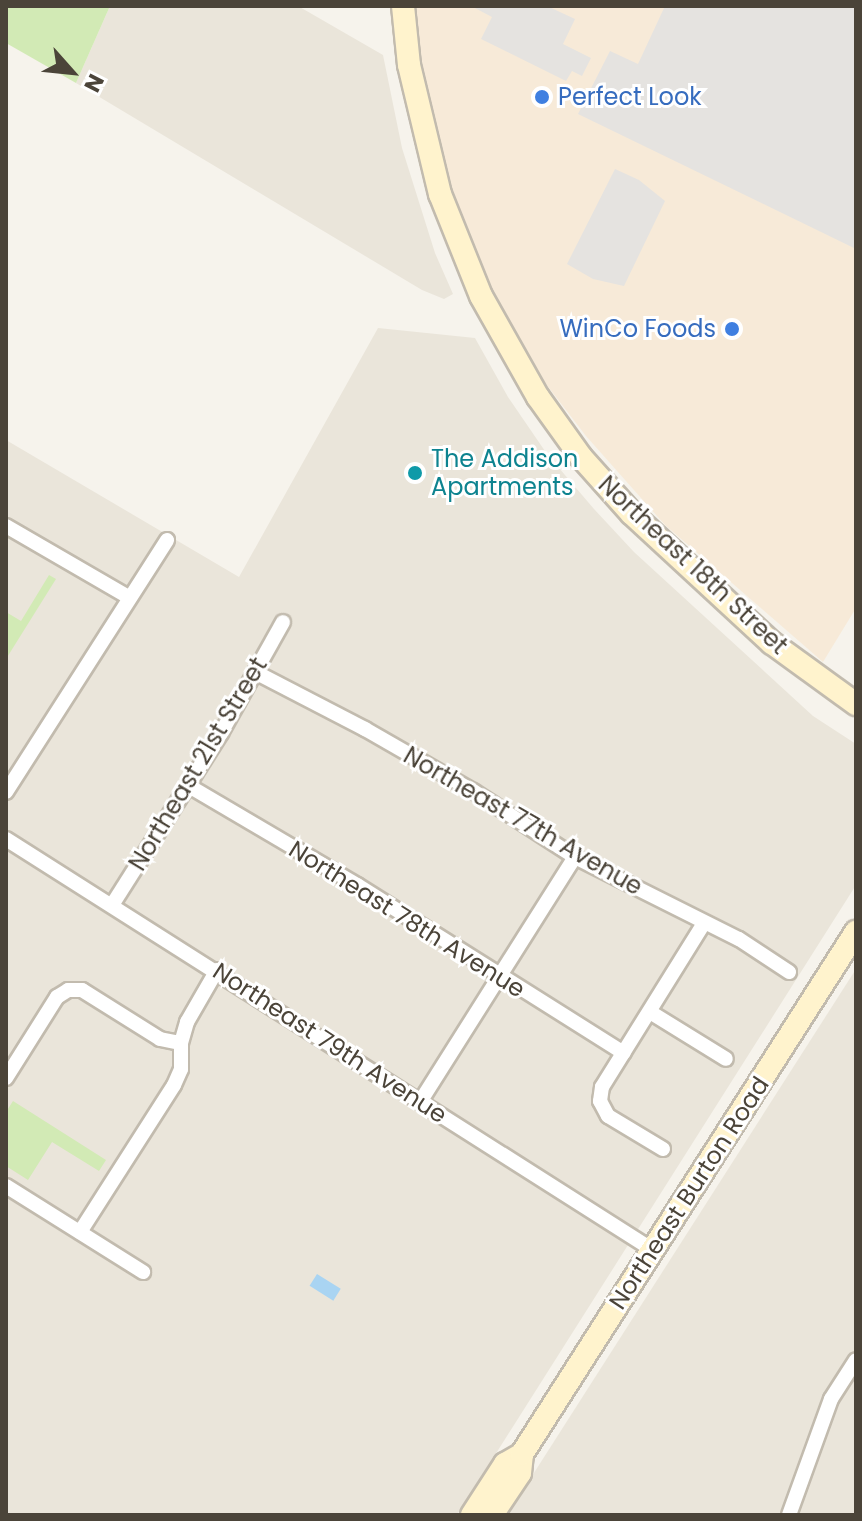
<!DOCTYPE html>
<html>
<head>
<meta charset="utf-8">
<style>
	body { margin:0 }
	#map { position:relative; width:862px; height:1521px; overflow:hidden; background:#f6f3ec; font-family:Poppins,sans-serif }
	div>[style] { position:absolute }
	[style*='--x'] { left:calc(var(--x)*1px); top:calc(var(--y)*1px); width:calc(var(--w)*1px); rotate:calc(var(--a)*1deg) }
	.residential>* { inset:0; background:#eae5da }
	.commercial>* { inset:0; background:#f7ead8 }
	.green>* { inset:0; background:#d2eab5 }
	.parking>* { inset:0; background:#e5e3e0 }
	.water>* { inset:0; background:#a9d4f2; transform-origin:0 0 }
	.roads { filter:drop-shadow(2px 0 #c2bbae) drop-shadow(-2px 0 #c2bbae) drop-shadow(0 2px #c2bbae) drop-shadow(0 -2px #c2bbae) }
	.street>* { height:14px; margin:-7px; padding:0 7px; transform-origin:7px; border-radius:7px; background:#fff }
	.secondary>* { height:22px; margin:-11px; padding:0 11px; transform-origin:11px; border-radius:11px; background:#fff3cd }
	.dots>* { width:22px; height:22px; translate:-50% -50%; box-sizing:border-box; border:4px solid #fff; border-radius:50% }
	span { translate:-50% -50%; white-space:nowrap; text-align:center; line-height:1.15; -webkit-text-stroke:6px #fff; paint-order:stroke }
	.shop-label { font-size:24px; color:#366cbe }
	.left { translate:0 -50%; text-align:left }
	.right { translate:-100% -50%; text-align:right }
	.culture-label { font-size:24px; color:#0d838f }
	.street-label { font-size:24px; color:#4b4439 }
	.frame { position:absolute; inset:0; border:8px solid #4b4439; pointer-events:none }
	.north { position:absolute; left:32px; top:32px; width:80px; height:80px; -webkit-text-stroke:6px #fff; paint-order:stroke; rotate:117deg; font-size:22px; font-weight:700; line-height:32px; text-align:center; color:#4b4439 }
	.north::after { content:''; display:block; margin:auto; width:28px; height:36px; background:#4b4439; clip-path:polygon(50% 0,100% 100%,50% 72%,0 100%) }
</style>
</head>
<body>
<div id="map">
	<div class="residential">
		<i style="clip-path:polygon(110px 6px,298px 6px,383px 55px,402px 148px,435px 253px,453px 294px,444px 299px,422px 290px,76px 83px)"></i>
		<i style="clip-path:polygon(378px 328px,475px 338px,508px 397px,547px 454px,594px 509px,634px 552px,813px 716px,856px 744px,856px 885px,457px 1515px,6px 1515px,6px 440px,239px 577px)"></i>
		<i style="clip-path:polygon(856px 969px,856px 1515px,507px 1515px)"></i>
	</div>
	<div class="commercial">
		<i style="clip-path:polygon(414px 6px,856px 6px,856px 608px,823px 662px,665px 525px,586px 436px,522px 353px,485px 282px,440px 165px,418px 56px)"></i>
	</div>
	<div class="green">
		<i style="clip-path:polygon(6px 6px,110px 6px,76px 83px,6px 43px)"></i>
		<i style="clip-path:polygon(49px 575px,56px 579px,6px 659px,6px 612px,21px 621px)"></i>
		<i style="clip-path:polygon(13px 1101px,106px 1160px,99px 1171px,52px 1142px,28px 1180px,6px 1166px,6px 1112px)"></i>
	</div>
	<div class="parking">
		<i style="clip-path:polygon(471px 6px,547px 6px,575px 19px,563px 44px,591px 58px,582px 76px,572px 71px,566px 81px,481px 39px,492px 17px)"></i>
		<i style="clip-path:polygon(665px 6px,856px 6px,856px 249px,578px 114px,610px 51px,638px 64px)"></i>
		<i style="clip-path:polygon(615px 169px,639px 180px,665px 201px,624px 286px,593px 279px,567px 264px)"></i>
	</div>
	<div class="water">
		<i style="left:317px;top:1274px;width:28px;height:14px;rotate:32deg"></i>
	</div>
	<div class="roads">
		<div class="street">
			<i style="--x:6;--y:526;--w:143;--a:30.1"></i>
			<i style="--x:255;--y:672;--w:124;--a:27.4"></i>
			<i style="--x:365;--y:729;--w:125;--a:29.9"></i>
			<i style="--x:473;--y:791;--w:121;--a:32.9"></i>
			<i style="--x:575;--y:857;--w:183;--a:26.6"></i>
			<i style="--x:739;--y:939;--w:60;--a:33.4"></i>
			<i style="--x:189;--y:786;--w:195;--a:30.5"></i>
			<i style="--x:357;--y:885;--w:315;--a:32.2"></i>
			<i style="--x:6;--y:792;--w:299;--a:-57.4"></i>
			<i style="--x:6;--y:839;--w:767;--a:32.43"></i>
			<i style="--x:112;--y:905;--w:204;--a:-57.6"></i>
			<i style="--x:221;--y:733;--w:127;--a:-60.8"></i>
			<i style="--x:650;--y:1012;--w:89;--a:31.7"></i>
			<i style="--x:6;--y:1078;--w:96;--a:-57.8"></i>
			<i style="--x:57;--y:997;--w:13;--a:-32"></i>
			<i style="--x:68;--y:990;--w:14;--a:0"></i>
			<i style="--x:82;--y:990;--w:92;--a:32.1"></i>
			<i style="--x:160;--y:1039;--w:21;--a:11"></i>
			<i style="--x:420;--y:1102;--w:290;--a:-57.7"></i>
			<i style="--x:663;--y:1149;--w:64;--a:-149"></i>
			<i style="--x:608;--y:1116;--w:17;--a:-118"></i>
			<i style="--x:600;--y:1101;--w:14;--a:-82"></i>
			<i style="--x:602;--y:1087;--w:193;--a:-58.1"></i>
			<i style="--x:6;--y:1186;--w:162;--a:32.1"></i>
			<i style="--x:80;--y:1232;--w:174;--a:-57.4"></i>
			<i style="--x:174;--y:1085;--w:17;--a:-66"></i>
			<i style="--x:181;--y:1069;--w:26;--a:-90"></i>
			<i style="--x:181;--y:1043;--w:22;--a:-74"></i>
			<i style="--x:187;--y:1022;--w:60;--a:-60"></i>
			<i style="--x:789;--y:1515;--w:123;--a:-70.1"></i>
			<i style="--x:831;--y:1399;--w:46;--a:-57.3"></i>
		</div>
		<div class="secondary">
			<i style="--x:403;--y:6;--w:59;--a:84.2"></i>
			<i style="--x:409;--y:65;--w:133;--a:76.5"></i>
			<i style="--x:440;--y:194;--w:110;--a:68.1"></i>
			<i style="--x:481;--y:296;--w:116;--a:60.6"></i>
			<i style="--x:538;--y:397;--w:74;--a:54.4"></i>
			<i style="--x:581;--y:457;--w:76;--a:48.2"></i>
			<i style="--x:632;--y:514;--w:190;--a:42.7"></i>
			<i style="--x:772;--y:643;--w:104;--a:36"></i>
			<i style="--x:472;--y:1515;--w:61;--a:-57.1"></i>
			<i style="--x:505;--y:1464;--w:20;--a:-30"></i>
			<i style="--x:492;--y:1515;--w:50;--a:-56.3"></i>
			<i style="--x:520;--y:1473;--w:19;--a:-84"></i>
			<i style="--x:522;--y:1454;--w:620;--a:-57.39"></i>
		</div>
	</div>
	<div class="dots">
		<i style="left:542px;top:97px;background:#3f7fe0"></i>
		<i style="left:732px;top:329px;background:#3f7fe0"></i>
		<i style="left:415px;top:473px;background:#0f9aa8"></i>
	</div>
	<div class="shop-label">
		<span class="left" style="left:558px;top:97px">Perfect Look</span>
		<span class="right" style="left:716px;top:329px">WinCo Foods</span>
	</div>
	<div class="culture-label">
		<span class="left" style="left:431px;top:473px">The Addison<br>Apartments</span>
	</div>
	<div class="street-label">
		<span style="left:693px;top:565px;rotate:43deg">Northeast 18th Street</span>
		<span style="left:198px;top:764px;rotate:-59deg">Northeast 21st Street</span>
		<span style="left:523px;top:821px;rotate:30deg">Northeast 77th Avenue</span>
		<span style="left:407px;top:919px;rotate:32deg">Northeast 78th Avenue</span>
		<span style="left:330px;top:1043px;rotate:33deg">Northeast 79th Avenue</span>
		<span style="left:689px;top:1193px;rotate:-57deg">Northeast Burton Road</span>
	</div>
	<div class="frame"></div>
	<div class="north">N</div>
</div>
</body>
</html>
